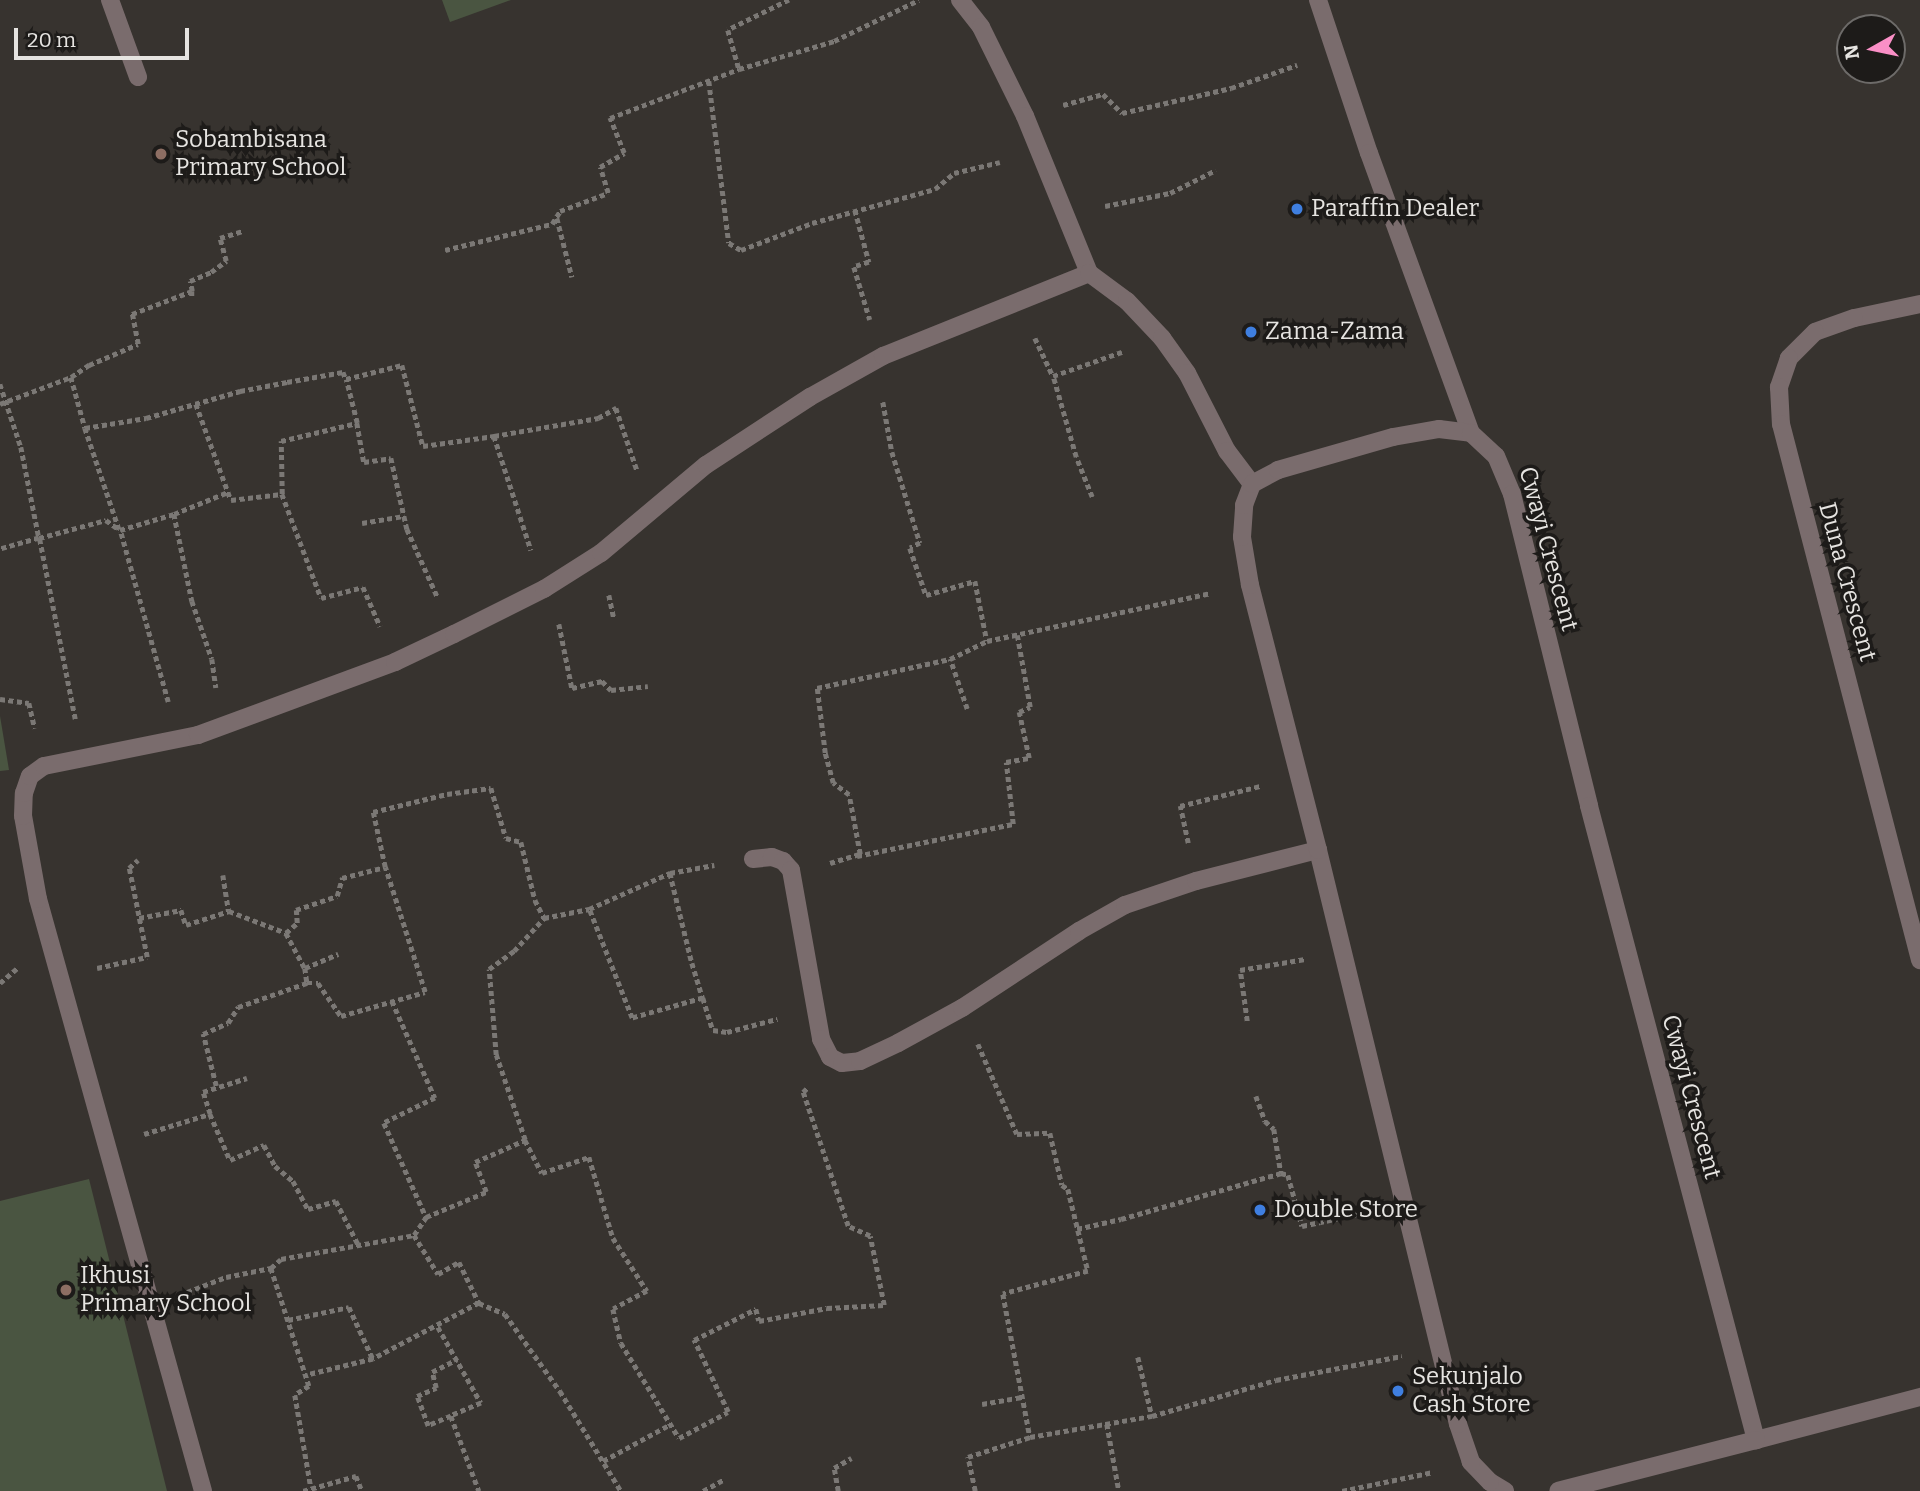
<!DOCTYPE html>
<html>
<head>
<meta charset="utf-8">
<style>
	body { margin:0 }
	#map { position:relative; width:1920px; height:1491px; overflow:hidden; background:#37332f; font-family:Bitter,serif }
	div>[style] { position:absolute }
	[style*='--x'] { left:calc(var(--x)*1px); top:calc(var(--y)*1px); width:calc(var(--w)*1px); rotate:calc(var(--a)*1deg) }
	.green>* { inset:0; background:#4a5541 }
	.path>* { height:4.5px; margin-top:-2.25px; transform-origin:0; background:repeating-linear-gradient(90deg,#7b7875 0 5px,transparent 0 8.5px) }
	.lane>* { height:18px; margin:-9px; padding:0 9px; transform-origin:9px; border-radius:9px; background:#7a6c6d }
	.street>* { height:18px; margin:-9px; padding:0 9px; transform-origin:9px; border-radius:9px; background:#7a6c6d }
	.dots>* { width:19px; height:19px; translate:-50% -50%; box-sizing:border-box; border:4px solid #1d1b19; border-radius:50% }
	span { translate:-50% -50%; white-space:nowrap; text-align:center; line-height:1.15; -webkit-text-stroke:7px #1d1b19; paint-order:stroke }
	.poi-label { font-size:24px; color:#e6e4e1 }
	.left { translate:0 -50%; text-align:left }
	.street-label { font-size:24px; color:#e6e4e1 }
	.north { position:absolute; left:1836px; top:14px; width:70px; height:70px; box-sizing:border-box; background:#1d1b19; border:2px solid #6d6b69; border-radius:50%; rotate:261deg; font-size:19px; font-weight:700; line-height:28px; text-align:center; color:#e6e4e1 }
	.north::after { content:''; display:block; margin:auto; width:24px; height:32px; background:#fa8fc6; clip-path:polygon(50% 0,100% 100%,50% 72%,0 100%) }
	.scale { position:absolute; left:14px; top:28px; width:175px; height:32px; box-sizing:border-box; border:4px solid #e6e4e1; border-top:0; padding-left:9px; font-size:21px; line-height:24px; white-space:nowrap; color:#e6e4e1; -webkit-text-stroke:5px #1d1b19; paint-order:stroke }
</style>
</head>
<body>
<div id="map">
	<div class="green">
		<i style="clip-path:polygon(442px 0,511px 0,450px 22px)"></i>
		<i style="clip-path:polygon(0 716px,9px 770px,0 771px)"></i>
		<i style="clip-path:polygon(89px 1179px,167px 1491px,0 1491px,0 1201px)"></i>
	</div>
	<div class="path">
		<i style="--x:789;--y:0;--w:68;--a:153.8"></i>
		<i style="--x:728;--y:30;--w:41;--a:74.2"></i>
		<i style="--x:739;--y:69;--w:99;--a:-16.4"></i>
		<i style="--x:834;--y:41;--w:94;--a:-25.8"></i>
		<i style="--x:709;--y:81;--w:163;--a:83"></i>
		<i style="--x:729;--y:243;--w:14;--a:30"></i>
		<i style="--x:741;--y:250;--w:76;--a:-20.8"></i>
		<i style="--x:812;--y:223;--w:128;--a:-15.5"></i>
		<i style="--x:935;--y:189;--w:25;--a:-40"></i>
		<i style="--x:954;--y:173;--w:47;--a:-13.4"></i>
		<i style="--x:1063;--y:105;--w:41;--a:-15.4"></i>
		<i style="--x:1103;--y:94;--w:27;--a:45"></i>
		<i style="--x:1122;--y:113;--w:112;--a:-12.9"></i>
		<i style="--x:1231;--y:88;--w:70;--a:-19.2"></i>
		<i style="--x:1105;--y:206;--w:66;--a:-11.3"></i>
		<i style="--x:1170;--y:193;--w:51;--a:-26.6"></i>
		<i style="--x:855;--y:210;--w:54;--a:74.9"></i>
		<i style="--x:869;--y:262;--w:16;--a:162"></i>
		<i style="--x:854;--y:267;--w:55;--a:73.2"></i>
		<i style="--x:557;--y:218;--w:61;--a:75.7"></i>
		<i style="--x:445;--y:250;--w:110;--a:-13.7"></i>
		<i style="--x:552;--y:224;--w:15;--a:-58"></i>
		<i style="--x:560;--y:211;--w:51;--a:-20.6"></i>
		<i style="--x:608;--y:193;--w:27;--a:-107"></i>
		<i style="--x:600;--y:167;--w:28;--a:-30"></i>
		<i style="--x:624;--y:153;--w:38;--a:-112"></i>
		<i style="--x:610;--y:118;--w:138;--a:-20.8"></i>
		<i style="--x:192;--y:291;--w:10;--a:-101"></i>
		<i style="--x:190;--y:281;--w:23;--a:-23"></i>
		<i style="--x:211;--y:272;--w:19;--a:-36"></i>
		<i style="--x:226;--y:261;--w:24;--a:-105"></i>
		<i style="--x:220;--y:238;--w:24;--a:-17"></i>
		<i style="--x:1035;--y:338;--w:42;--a:64.7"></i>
		<i style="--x:71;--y:377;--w:53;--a:74.6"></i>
		<i style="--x:85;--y:428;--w:62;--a:-9.3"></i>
		<i style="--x:146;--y:418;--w:98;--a:-16"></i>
		<i style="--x:240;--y:391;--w:48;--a:-10.8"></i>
		<i style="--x:287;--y:382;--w:57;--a:-10.1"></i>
		<i style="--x:343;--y:372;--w:8;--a:67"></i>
		<i style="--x:0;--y:384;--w:66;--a:71.6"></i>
		<i style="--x:21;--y:447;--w:93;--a:78.8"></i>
		<i style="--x:39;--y:538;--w:41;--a:164.2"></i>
		<i style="--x:883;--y:402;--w:51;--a:79.8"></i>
		<i style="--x:892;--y:452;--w:95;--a:72.9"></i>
		<i style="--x:920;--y:543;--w:11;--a:153"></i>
		<i style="--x:910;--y:548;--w:50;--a:71.2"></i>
		<i style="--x:926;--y:595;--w:51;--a:-15.9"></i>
		<i style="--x:975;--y:581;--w:61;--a:78.7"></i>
		<i style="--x:0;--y:404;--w:76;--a:-20.8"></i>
		<i style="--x:71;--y:377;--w:22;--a:-34"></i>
		<i style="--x:89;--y:365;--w:53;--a:-23.2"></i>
		<i style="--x:138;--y:344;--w:31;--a:-101"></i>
		<i style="--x:132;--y:314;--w:64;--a:-21"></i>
		<i style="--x:192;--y:291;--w:6;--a:90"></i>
		<i style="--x:196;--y:404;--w:102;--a:70"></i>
		<i style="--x:231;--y:500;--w:51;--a:-6.7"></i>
		<i style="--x:282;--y:494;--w:111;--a:69.4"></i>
		<i style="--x:321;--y:598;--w:43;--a:-14.7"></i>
		<i style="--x:363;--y:587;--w:43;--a:66.4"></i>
		<i style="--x:357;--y:423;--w:45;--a:-104"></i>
		<i style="--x:346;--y:379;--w:58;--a:-14"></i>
		<i style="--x:402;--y:365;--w:84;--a:75.5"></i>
		<i style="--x:423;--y:446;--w:72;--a:-8"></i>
		<i style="--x:494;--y:436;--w:120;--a:72"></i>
		<i style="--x:85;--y:428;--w:107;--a:71.4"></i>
		<i style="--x:494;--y:436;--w:106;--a:-9.8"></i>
		<i style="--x:598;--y:418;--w:21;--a:-29"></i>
		<i style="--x:616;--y:408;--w:65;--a:71.3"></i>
		<i style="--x:282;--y:494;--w:53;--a:-91.1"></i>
		<i style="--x:281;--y:441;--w:78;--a:-13.3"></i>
		<i style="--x:357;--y:423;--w:40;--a:80"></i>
		<i style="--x:364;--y:462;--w:27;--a:-8"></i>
		<i style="--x:391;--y:458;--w:73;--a:77.3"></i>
		<i style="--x:407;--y:529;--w:76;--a:65.8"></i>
		<i style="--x:1092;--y:497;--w:43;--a:-111.8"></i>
		<i style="--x:1076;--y:457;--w:84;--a:-105.9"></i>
		<i style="--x:1053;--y:376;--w:73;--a:-19.2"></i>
		<i style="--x:174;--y:514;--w:58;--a:-22.2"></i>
		<i style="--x:362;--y:523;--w:43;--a:-9.5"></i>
		<i style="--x:609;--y:595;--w:25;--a:78"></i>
		<i style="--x:559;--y:624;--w:65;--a:78.5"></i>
		<i style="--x:572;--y:688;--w:31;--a:-13"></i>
		<i style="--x:602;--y:681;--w:13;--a:45"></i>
		<i style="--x:611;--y:690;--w:37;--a:-6"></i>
		<i style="--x:0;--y:699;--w:29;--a:8"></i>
		<i style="--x:29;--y:703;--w:26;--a:77"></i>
		<i style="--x:168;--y:702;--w:179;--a:-105.6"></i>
		<i style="--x:120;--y:530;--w:56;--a:-16.5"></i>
		<i style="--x:174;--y:514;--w:89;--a:78.3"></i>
		<i style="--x:192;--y:601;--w:61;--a:71"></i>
		<i style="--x:212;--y:659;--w:29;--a:82"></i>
		<i style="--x:967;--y:709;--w:53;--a:-108.8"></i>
		<i style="--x:950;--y:659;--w:41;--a:-25.9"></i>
		<i style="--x:987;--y:641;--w:229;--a:-12.1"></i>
		<i style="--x:75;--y:719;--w:185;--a:-101.2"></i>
		<i style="--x:39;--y:538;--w:69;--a:-15"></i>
		<i style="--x:106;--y:520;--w:17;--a:36"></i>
		<i style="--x:1188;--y:843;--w:38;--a:-102"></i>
		<i style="--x:1180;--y:806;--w:82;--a:-14"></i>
		<i style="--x:857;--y:856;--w:159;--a:-11.6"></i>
		<i style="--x:1013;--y:824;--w:62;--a:-96.4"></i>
		<i style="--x:1006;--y:762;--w:23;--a:-10"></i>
		<i style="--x:1029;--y:758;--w:47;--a:-102.3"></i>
		<i style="--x:1019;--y:712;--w:12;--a:-24"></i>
		<i style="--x:1030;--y:707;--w:73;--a:-100.2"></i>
		<i style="--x:830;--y:863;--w:31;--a:-17"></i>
		<i style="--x:860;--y:854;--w:60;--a:-100.6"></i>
		<i style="--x:849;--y:795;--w:20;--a:-143"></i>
		<i style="--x:833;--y:783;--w:31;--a:-105"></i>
		<i style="--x:825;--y:753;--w:65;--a:-97"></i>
		<i style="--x:817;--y:688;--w:136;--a:-12.3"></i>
		<i style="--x:670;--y:873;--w:45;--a:-10.3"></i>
		<i style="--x:223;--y:875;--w:36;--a:81"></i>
		<i style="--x:139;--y:918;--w:43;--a:-10.8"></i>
		<i style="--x:181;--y:910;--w:16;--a:72"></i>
		<i style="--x:186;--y:925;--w:45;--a:-18"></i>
		<i style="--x:229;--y:911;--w:61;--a:21.1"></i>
		<i style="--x:286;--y:933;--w:40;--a:62"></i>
		<i style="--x:305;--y:968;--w:15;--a:82"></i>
		<i style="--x:307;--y:983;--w:11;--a:0"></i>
		<i style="--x:318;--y:983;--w:40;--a:55.1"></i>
		<i style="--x:341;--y:1016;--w:87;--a:-15.9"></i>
		<i style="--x:425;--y:992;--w:131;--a:-107.7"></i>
		<i style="--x:286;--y:933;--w:15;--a:-42"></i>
		<i style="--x:297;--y:923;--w:13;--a:-94"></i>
		<i style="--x:296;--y:910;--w:43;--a:-18.9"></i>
		<i style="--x:337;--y:896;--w:19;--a:-74"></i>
		<i style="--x:342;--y:878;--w:44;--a:-14.3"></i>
		<i style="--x:385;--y:867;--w:56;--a:-102.3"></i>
		<i style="--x:373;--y:812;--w:76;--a:-13.7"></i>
		<i style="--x:447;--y:794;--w:44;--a:-7.8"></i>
		<i style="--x:491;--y:788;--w:52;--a:73.3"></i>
		<i style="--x:506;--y:838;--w:16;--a:15"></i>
		<i style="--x:521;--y:842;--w:60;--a:76.4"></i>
		<i style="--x:535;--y:900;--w:20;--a:63"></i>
		<i style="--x:544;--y:918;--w:46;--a:-11.3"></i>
		<i style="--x:97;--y:968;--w:51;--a:-12.4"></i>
		<i style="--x:147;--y:957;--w:91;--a:-101.4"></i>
		<i style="--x:129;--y:868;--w:12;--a:-42"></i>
		<i style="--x:305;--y:968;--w:36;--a:-23"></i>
		<i style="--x:0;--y:983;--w:23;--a:-41"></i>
		<i style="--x:703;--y:998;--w:74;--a:164.3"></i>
		<i style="--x:632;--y:1018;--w:117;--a:-111.5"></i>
		<i style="--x:589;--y:909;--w:89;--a:-24"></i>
		<i style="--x:670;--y:873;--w:93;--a:76.3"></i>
		<i style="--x:692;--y:963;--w:37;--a:73"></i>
		<i style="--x:703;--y:998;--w:34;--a:73"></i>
		<i style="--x:713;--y:1030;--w:14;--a:8"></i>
		<i style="--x:727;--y:1032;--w:52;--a:-14.6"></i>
		<i style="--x:392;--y:1001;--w:106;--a:66.1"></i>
		<i style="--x:435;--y:1098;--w:57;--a:153.9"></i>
		<i style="--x:384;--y:1123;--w:103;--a:65.9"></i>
		<i style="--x:1247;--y:1021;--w:51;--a:-97.8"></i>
		<i style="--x:1240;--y:970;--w:66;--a:-9.6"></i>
		<i style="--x:978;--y:1044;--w:98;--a:66.6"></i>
		<i style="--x:1017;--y:1134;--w:33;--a:-2"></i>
		<i style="--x:1050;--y:1133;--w:53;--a:77"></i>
		<i style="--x:1062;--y:1185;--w:7;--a:34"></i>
		<i style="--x:1068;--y:1189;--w:84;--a:76.3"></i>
		<i style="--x:1088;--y:1271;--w:88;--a:164.9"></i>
		<i style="--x:1003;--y:1294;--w:146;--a:79.3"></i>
		<i style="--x:216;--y:1086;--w:54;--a:-104"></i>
		<i style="--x:203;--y:1034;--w:27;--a:-24"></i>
		<i style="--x:228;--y:1023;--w:19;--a:-58"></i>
		<i style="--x:238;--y:1007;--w:73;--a:-19.2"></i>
		<i style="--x:1256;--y:1096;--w:27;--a:70"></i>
		<i style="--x:1265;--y:1121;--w:12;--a:42"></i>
		<i style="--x:1274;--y:1129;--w:45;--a:81"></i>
		<i style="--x:1281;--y:1173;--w:7;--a:16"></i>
		<i style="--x:1288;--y:1175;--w:53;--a:74.6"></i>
		<i style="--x:1302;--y:1226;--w:66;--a:-12.3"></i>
		<i style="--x:210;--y:1114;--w:50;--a:66.5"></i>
		<i style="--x:230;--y:1160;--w:37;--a:-24"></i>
		<i style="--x:264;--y:1145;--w:24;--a:62"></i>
		<i style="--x:275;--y:1166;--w:23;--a:40"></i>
		<i style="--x:293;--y:1181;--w:32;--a:62"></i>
		<i style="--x:308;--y:1209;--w:29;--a:-16"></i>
		<i style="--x:336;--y:1201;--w:48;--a:62.9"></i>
		<i style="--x:144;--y:1134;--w:69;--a:-16.9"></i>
		<i style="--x:210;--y:1114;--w:23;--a:-108"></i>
		<i style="--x:203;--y:1092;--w:46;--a:-17.7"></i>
		<i style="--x:525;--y:1140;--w:90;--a:-108.8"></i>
		<i style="--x:496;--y:1055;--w:86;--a:-94.7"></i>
		<i style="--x:489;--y:969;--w:31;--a:-36"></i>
		<i style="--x:514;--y:951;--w:45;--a:-47.7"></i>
		<i style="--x:1077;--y:1229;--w:45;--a:-12.8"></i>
		<i style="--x:1121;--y:1219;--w:166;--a:-16"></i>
		<i style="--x:414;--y:1235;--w:22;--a:-56"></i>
		<i style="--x:426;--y:1217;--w:65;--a:-22.6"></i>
		<i style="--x:486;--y:1192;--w:32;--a:-110"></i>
		<i style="--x:475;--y:1162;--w:55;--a:-23.7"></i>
		<i style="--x:525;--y:1140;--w:37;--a:63"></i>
		<i style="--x:542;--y:1173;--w:50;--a:-18.8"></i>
		<i style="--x:589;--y:1157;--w:84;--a:73.5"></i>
		<i style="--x:613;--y:1238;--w:63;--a:57.3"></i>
		<i style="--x:647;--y:1291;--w:38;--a:152"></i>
		<i style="--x:613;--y:1309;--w:35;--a:77"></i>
		<i style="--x:621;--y:1343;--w:111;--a:58.6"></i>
		<i style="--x:679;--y:1438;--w:55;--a:-28"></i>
		<i style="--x:728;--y:1412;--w:80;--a:-115.3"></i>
		<i style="--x:694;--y:1340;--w:69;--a:-26.6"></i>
		<i style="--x:756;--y:1309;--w:12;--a:76"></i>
		<i style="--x:759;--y:1321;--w:69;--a:-10.8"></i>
		<i style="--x:827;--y:1308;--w:57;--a:-3"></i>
		<i style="--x:884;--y:1305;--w:70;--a:-101.5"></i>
		<i style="--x:870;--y:1236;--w:24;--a:-156"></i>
		<i style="--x:848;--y:1226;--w:141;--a:-108.6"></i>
		<i style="--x:803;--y:1092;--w:6;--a:-45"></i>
		<i style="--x:271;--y:1268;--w:124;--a:72.1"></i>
		<i style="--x:309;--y:1386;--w:17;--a:147"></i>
		<i style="--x:295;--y:1395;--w:94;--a:80.2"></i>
		<i style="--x:187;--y:1292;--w:42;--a:-21"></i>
		<i style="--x:226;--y:1277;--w:46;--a:-11.3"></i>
		<i style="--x:271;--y:1268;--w:13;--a:-42"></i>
		<i style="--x:281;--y:1259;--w:135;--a:-10.2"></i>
		<i style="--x:414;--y:1235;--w:46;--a:58.4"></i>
		<i style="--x:438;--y:1274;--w:24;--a:-30"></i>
		<i style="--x:459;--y:1262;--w:46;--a:64"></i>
		<i style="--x:479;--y:1303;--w:120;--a:152.2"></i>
		<i style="--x:479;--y:1303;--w:28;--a:23"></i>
		<i style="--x:505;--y:1314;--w:95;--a:54.5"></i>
		<i style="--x:560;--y:1391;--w:117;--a:58.6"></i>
		<i style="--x:288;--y:1320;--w:62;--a:-12"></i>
		<i style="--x:349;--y:1307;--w:57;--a:65.2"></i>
		<i style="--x:373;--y:1359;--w:68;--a:166.4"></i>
		<i style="--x:438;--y:1327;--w:87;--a:60.5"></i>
		<i style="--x:481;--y:1403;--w:33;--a:157"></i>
		<i style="--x:451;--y:1416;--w:80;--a:69.5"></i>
		<i style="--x:1138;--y:1357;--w:61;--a:76.7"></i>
		<i style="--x:982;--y:1404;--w:41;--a:-9.9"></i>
		<i style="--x:451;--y:1416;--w:25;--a:157"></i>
		<i style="--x:428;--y:1426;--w:32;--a:-110"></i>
		<i style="--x:417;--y:1396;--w:21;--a:-23"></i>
		<i style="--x:436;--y:1388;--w:16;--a:-104"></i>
		<i style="--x:432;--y:1372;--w:28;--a:-27"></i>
		<i style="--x:1107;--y:1424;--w:68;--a:79.8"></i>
		<i style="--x:603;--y:1461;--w:77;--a:-28.6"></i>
		<i style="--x:303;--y:1491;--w:55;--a:-15.8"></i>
		<i style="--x:356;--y:1476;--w:16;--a:68"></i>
		<i style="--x:703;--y:1491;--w:23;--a:-29"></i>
		<i style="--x:838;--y:1491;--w:23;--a:-100"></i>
		<i style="--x:834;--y:1468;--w:20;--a:-30"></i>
		<i style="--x:975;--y:1491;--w:35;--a:-102"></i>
		<i style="--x:968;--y:1457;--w:65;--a:-17.9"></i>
		<i style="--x:1030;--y:1437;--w:124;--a:-9.8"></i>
		<i style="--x:1152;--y:1416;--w:129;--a:-16.2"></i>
		<i style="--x:1276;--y:1380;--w:128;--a:-10.8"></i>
		<i style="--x:1342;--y:1491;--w:93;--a:-11.8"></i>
	</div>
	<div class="lane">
		<i style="--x:110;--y:0;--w:82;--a:70"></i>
	</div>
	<div class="street">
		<i style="--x:960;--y:0;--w:34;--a:52"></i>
		<i style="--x:981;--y:27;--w:99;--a:63.7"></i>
		<i style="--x:1025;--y:116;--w:170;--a:67.8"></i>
		<i style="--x:1318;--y:0;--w:161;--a:71.6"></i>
		<i style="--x:1369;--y:153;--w:298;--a:70"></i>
		<i style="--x:1920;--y:304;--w:67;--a:168"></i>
		<i style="--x:1854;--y:318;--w:41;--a:160.3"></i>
		<i style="--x:1815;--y:332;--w:37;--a:135"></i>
		<i style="--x:1789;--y:358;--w:31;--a:109"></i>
		<i style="--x:1779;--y:387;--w:37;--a:87"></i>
		<i style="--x:1781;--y:424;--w:554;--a:75.46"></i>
		<i style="--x:753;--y:859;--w:19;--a:-6"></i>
		<i style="--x:772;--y:857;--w:12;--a:20"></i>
		<i style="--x:783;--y:861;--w:12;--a:48"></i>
		<i style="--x:791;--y:870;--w:172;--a:79.9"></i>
		<i style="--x:821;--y:1039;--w:20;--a:63"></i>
		<i style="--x:830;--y:1057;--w:13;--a:27"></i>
		<i style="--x:842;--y:1063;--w:18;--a:-6"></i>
		<i style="--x:860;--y:1061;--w:42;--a:-25.3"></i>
		<i style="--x:898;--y:1043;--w:73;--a:-28.7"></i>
		<i style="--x:962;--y:1008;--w:140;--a:-33.3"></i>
		<i style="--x:1079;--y:931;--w:53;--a:-29.5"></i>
		<i style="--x:1125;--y:905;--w:75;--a:-18.7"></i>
		<i style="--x:1196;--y:881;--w:126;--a:-14.3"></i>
		<i style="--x:1756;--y:1440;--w:170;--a:-14.7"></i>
		<i style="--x:203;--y:1491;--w:615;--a:-105.57"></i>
		<i style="--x:38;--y:899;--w:84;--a:-100.2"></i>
		<i style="--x:23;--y:816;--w:23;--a:-88"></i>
		<i style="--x:24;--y:793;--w:18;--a:-71"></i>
		<i style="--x:30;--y:776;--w:17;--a:-36"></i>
		<i style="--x:44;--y:766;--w:157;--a:-11.4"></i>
		<i style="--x:198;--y:735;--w:210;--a:-20.3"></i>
		<i style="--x:395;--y:662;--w:65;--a:-25.4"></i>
		<i style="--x:454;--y:634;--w:101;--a:-26.6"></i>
		<i style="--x:544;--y:589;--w:67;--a:-32.3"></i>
		<i style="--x:601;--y:553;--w:137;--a:-40"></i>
		<i style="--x:706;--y:465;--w:124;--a:-33.2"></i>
		<i style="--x:810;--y:397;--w:84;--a:-29.3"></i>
		<i style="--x:883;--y:356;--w:222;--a:-21.9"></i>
		<i style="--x:1089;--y:273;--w:47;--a:36.4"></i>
		<i style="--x:1127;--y:301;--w:51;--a:46.6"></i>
		<i style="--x:1162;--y:338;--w:43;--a:54.5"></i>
		<i style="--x:1187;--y:373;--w:88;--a:62.9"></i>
		<i style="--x:1227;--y:451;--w:41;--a:52.9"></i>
		<i style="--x:1505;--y:1491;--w:17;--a:-149"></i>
		<i style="--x:1490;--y:1482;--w:28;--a:-134"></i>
		<i style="--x:1471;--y:1462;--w:40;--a:-108.9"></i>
		<i style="--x:1458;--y:1424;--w:591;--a:-103.71"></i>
		<i style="--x:1318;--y:850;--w:274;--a:-104.4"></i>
		<i style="--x:1250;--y:585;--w:49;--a:-99.5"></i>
		<i style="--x:1242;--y:537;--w:32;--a:-86"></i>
		<i style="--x:1244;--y:505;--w:22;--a:-69"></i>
		<i style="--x:1252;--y:484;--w:30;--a:-28"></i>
		<i style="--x:1278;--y:470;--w:120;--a:-16"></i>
		<i style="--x:1393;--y:437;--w:47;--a:-9.9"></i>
		<i style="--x:1439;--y:429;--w:32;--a:7"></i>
		<i style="--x:1471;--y:433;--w:34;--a:43"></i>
		<i style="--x:1496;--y:456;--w:41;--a:67.2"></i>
		<i style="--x:1512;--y:494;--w:321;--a:76.1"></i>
		<i style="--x:1589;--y:806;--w:656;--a:75.24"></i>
		<i style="--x:1756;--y:1440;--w:204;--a:165.6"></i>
	</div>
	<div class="dots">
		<i style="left:161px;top:154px;background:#8d6e63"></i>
		<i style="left:1297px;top:209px;background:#3f7fe0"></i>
		<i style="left:1251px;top:332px;background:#3f7fe0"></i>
		<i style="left:1260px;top:1210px;background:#3f7fe0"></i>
		<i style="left:66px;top:1290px;background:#8d6e63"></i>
		<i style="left:1398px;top:1391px;background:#3f7fe0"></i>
	</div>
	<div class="poi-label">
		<span class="left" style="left:175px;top:154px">Sobambisana<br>Primary School</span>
		<span class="left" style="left:1311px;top:209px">Paraffin Dealer</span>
		<span class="left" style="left:1265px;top:332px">Zama-Zama</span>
		<span class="left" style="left:1274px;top:1210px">Double Store</span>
		<span class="left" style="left:80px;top:1290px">Ikhusi<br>Primary School</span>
		<span class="left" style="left:1412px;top:1391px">Sekunjalo<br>Cash Store</span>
	</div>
	<div class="street-label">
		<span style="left:1548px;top:549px;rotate:75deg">Cwayi Crescent</span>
		<span style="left:1847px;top:582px;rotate:75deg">Duna Crescent</span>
		<span style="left:1691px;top:1097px;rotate:75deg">Cwayi Crescent</span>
	</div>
	<div class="north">N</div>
	<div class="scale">20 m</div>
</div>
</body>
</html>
